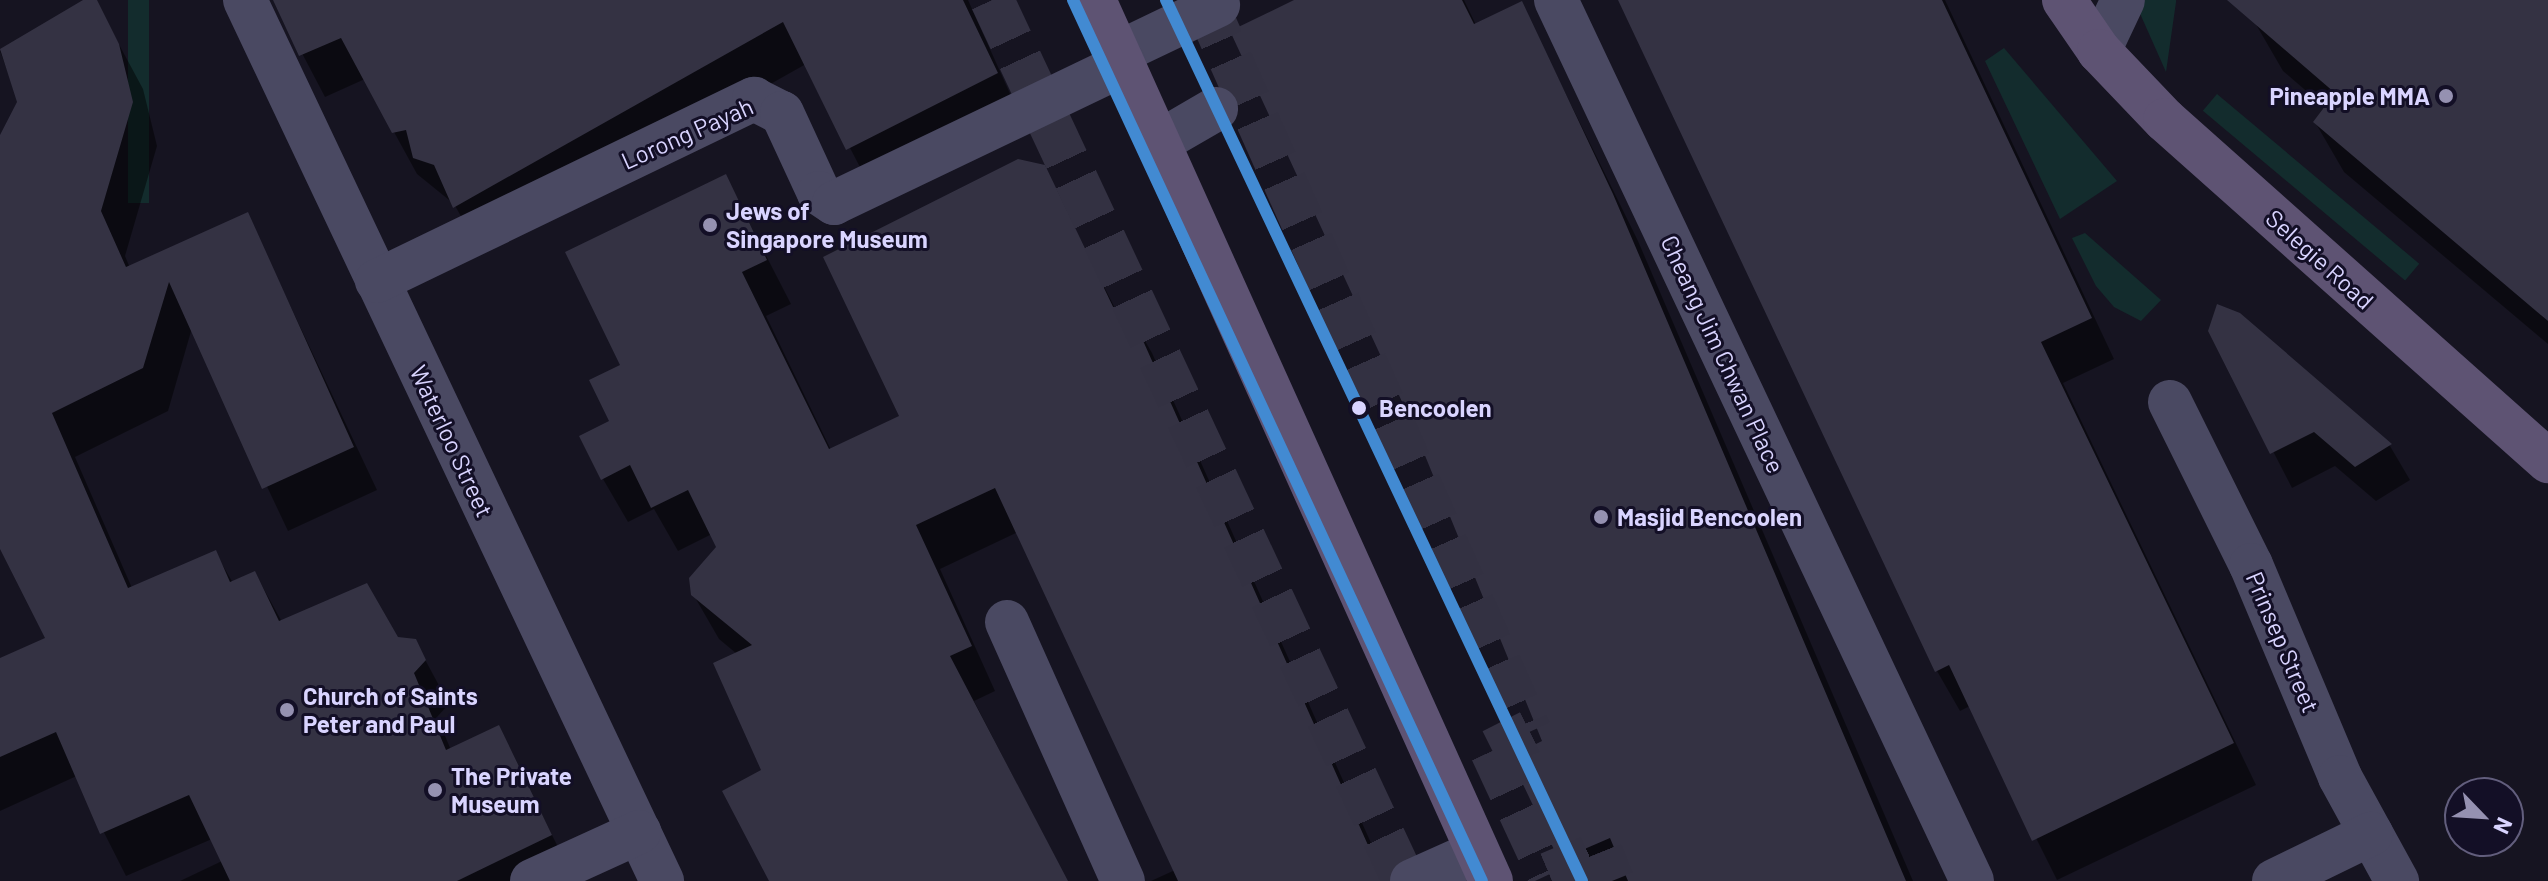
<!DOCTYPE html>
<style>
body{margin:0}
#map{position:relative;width:2548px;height:881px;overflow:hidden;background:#161421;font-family:Barlow,sans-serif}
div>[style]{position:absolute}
.green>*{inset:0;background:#132c2d;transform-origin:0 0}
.shadow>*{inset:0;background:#0007}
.building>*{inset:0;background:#343243}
.minor-tunnel>*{height:44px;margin-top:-22px;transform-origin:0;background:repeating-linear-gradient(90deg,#333142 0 44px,transparent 0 66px)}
.minor>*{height:44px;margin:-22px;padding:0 22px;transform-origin:22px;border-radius:22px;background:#4a4962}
.major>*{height:44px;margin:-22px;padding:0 22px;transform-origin:22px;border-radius:22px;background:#5e5373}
.metro-1>*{height:12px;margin:-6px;padding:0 6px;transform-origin:6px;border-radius:6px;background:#428ad2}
.dots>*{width:22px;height:22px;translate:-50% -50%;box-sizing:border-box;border:4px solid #130f26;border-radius:50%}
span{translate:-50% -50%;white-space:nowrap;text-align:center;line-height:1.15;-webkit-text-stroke:6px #130f26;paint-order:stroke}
.poi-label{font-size:24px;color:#d9d4ff;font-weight:700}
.right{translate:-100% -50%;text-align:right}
.left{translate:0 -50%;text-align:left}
.street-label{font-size:24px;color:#d9d4ff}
.stop-label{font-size:24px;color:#d9d4ff;font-weight:700}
.north{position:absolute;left:2444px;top:777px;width:80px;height:80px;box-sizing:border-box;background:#130f26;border:2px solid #625e7d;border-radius:50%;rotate:115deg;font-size:22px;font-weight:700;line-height:32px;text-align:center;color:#d9d4ff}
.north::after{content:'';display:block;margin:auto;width:28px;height:36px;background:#9591b1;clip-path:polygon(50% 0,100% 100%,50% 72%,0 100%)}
</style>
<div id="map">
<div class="green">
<i style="left:128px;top:0;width:21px;height:203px"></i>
<i style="clip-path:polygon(2176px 0,2176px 2px,2166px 72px,2134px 0)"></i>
<i style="clip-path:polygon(2004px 48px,2117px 181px,2060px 219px,1985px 61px)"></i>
<i style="left:2217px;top:94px;width:264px;height:22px;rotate:40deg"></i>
<i style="clip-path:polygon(2085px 233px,2161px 300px,2141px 321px,2114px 307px,2096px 286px,2072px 238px)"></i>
</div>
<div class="shadow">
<i style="clip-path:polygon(87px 0,95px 0,143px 89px,157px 146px,125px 256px,130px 268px,247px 214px,377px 490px,288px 531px,192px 328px,168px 411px,75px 457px,132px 588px,215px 552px,233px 583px,255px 573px,282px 622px,415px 641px,449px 704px,437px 717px,451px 750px,498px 727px,575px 881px,180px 881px,222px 861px,212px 839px,126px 876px,84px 793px,160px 738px,0 811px,0 660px,48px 639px,0 545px,0 140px,19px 102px,0 51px)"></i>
<i style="clip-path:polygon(274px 0,968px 0,1020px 116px,872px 190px,806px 64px,479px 248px,454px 204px,417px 174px,365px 79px,325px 97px)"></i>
<i style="clip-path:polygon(1299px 0,1464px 0,1476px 25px,1521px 3px,1638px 241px,1913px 881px,1574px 881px,1513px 758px,1544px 742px)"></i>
<i style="clip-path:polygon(1620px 0,1945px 0,2114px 359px,2063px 383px,2256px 785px,2057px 880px,1970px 706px,1960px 711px,1937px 671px)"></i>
<i style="clip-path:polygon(2258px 0,2548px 0,2548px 344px,2344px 172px,2315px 122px,2326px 108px,2283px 71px,2254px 21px)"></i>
<i style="clip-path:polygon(1043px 167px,1118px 314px,1127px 310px,1152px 353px,1388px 881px,1151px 881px,1175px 870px,1018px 532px,940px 569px,995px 691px,974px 701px,1067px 881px,771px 881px,764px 771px,737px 654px,719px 639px,693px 594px,719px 547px,712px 534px,678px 551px,654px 509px,628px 522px,603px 479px,611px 422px,725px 176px,791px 304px,766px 316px,831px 450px,901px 416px)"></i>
<i style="clip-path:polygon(2239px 315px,2390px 446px,2410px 480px,2376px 501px,2335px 466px,2292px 488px,2211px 331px)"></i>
</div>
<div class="building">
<i style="clip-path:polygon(83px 0,97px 0,119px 44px,133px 102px,101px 211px,126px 267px,248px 212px,354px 447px,262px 489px,169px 282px,143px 368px,52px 413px,128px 588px,216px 550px,230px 582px,255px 571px,279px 621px,367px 583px,398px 637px,416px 639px,426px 660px,414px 673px,446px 750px,499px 725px,552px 835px,457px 881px,230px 881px,189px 795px,100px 834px,56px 732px,0 757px,0 658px,45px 638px,0 549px,0 135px,17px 102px,0 49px)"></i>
<i style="clip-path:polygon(273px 0,963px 0,998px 73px,846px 150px,783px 22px,453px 208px,434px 165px,413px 158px,406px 130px,392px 133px,341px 38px,299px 56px)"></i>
<i style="clip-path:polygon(1294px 0,1462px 0,1474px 24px,1522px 1px,1613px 194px,1906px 881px,1628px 881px,1610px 838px,1559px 860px,1510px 757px,1542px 741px,1410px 419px,1230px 31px)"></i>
<i style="clip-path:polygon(1618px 0,1942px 0,2092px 318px,2041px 342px,2234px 743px,2032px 841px,1949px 665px,1935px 672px)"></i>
<i style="clip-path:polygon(2227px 0,2548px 0,2548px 321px,2313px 122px,2335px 93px)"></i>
<i style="clip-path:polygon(1018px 159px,1045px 165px,1116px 313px,1128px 307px,1384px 881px,1178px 881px,995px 488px,916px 525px,972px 646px,950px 656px,1068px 881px,769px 881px,722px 791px,761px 770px,713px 663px,752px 645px,691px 595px,689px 578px,716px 547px,688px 490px,651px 508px,630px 465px,601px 480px,579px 436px,609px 421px,589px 380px,620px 365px,565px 252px,726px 174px,767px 260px,742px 272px,829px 449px,899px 416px,823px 257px)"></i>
<i style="clip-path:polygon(2217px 304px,2240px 313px,2392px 444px,2355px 467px,2314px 432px,2270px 454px,2208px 331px)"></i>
</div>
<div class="minor-tunnel">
<i style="left:992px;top:0;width:973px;rotate:64.94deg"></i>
<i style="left:1204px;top:0;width:801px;rotate:65.99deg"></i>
<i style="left:1530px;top:732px;width:42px;rotate:153.4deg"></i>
<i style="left:1492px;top:751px;width:136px;rotate:65.1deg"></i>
<i style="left:1549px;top:874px;width:56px;rotate:-22.9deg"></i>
<i style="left:1601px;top:852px;width:31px;rotate:68deg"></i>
</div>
<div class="minor">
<i style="left:245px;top:0;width:975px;rotate:64.67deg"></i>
<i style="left:1556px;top:0;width:974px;rotate:64.72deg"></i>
<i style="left:2099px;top:51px;width:56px;rotate:-64.8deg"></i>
<i style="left:1118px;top:53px;width:111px;rotate:-25.6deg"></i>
<i style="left:1159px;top:142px;width:66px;rotate:-30.1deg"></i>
<i style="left:377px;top:281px;width:419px;rotate:-25.8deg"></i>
<i style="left:754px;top:99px;width:31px;rotate:27deg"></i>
<i style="left:782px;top:113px;width:88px;rotate:65.2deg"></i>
<i style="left:819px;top:193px;width:18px;rotate:34deg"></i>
<i style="left:834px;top:203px;width:322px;rotate:-25.6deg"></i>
<i style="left:2170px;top:402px;width:182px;rotate:63.6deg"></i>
<i style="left:2251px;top:565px;width:230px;rotate:67.2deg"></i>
<i style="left:2340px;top:777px;width:119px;rotate:61.3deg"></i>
<i style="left:1007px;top:622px;width:284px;rotate:65.9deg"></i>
<i style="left:532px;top:881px;width:118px;rotate:-24.6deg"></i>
<i style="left:1412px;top:881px;width:71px;rotate:-24deg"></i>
<i style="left:2274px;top:881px;width:108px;rotate:-25.9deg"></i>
</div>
<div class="major">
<i style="left:1094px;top:0;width:966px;rotate:65.74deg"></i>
<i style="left:2064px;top:0;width:62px;rotate:55.5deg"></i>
<i style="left:2099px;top:51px;width:95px;rotate:46.3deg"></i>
<i style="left:2165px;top:120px;width:513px;rotate:41.68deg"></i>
</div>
<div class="metro-1">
<i style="left:1073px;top:0;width:971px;rotate:65.1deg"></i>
<i style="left:1166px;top:0;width:974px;rotate:64.72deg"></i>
</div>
<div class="dots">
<i style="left:2446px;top:96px;background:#9591b1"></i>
<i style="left:710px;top:225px;background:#9591b1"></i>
<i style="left:1359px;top:408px;background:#d9d4ff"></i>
<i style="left:1601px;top:517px;background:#9591b1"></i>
<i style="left:287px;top:710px;background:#9591b1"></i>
<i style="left:435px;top:790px;background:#9591b1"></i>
</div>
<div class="poi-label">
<span class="right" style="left:2430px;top:96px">Pineapple MMA</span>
<span class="left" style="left:726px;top:225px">Jews of<br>Singapore Museum</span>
<span class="left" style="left:1617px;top:517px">Masjid Bencoolen</span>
<span class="left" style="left:303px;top:710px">Church of Saints<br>Peter and Paul</span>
<span class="left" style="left:451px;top:790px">The Private<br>Museum</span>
</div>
<div class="street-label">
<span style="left:687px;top:133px;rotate:-24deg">Lorong Payah</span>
<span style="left:2320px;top:259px;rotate:42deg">Selegie Road</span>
<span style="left:1723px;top:354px;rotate:65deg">Cheang Jim Chwan Place</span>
<span style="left:452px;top:441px;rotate:65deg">Waterloo Street</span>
<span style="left:2283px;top:642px;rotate:67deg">Prinsep Street</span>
</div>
<div class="stop-label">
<span class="left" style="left:1379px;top:408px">Bencoolen</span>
</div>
<div class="north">N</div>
</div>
